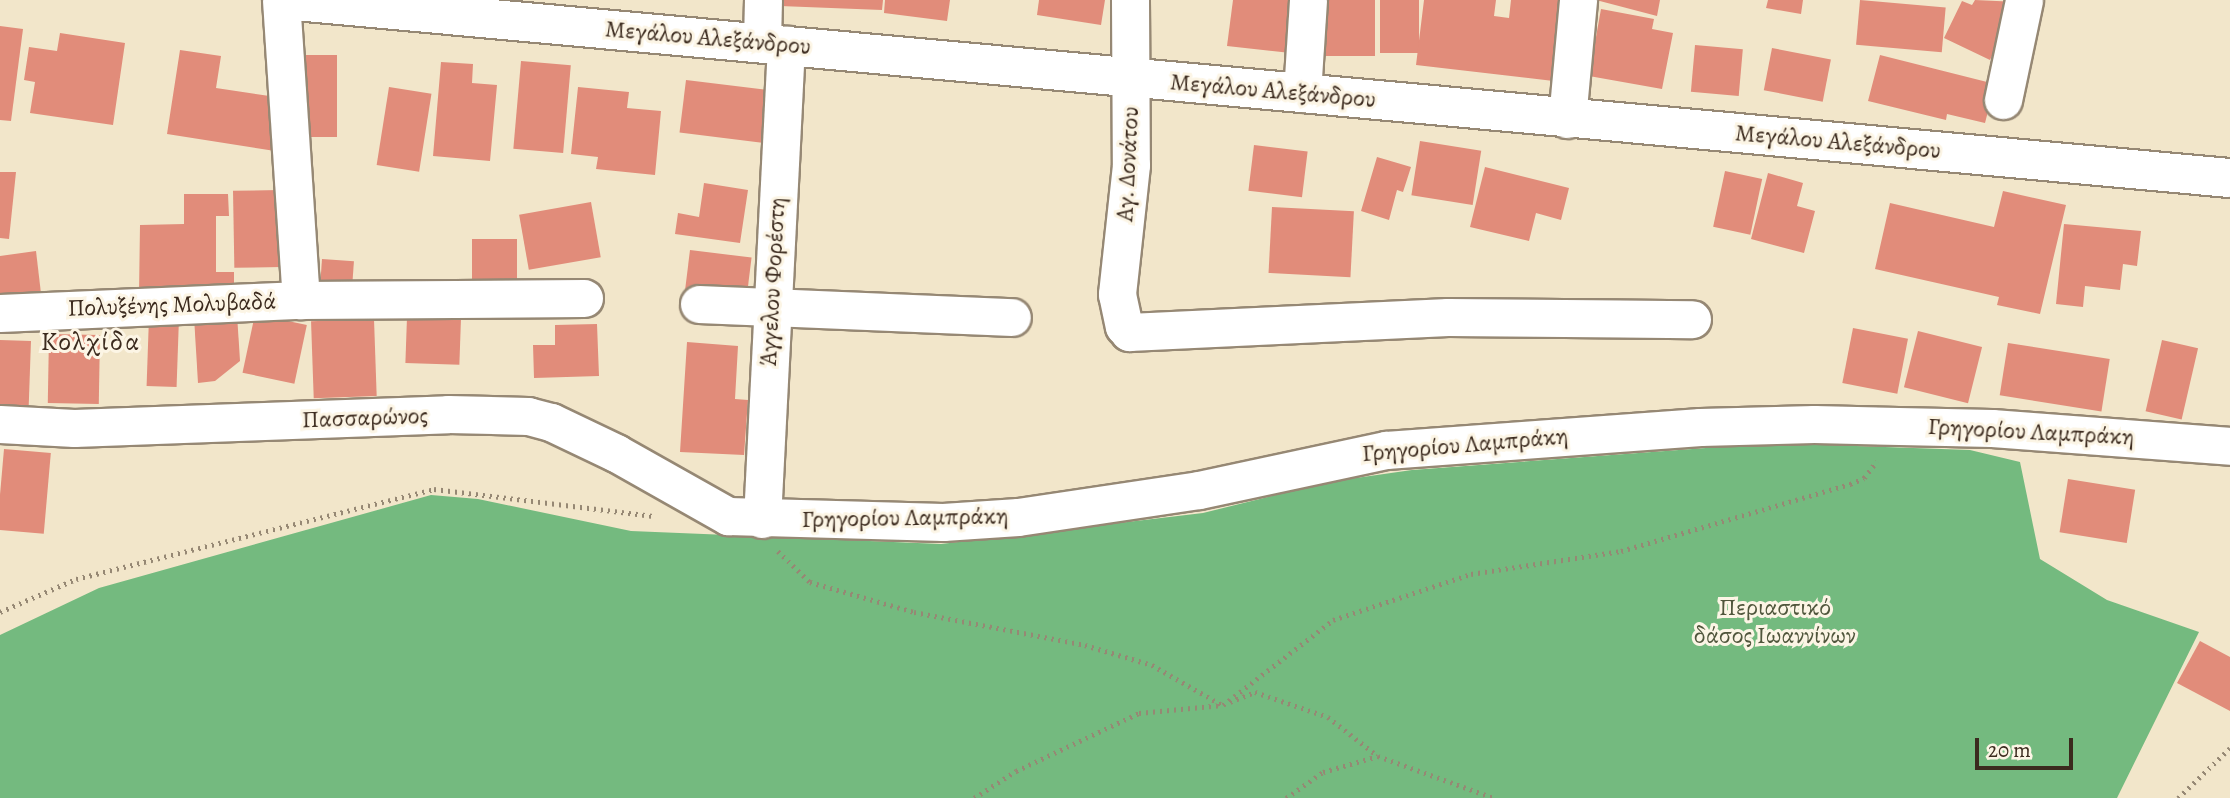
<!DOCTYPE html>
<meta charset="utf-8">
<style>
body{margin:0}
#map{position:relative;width:2230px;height:798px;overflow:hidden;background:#f2e6ca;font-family:Alegreya,serif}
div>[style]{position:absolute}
.forest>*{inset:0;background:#74ba7f}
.building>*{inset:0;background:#e18c7a;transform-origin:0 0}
.path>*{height:4.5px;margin-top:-2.25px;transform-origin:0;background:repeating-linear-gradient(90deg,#968874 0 2px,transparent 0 7px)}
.roads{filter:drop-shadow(2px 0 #968874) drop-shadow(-2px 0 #968874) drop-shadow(0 2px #968874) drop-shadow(0 -2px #968874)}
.street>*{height:37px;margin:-18.5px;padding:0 18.5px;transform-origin:18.5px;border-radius:18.5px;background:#fff}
.secondary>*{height:38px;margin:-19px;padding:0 19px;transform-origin:19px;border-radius:19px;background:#fff}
span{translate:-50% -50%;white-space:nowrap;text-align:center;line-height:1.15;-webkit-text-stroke:6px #fcf5e5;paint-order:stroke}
.street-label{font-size:24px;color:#3b2a1e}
.park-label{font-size:24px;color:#50563c}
.neighbourhood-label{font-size:26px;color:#3b2a1e;letter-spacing:2px}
.scale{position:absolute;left:1975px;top:738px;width:98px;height:32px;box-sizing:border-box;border:4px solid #3b2a1e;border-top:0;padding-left:9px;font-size:21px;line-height:24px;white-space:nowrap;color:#3b2a1e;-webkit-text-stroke:5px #fcf5e5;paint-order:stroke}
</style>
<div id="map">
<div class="forest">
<i style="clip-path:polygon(1773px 443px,1970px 450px,2020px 462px,2040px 559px,2107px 600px,2199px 632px,2117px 798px,0 798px,0 635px,99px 588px,431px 495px,478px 499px,631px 531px,941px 544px,1203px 513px,1328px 482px,1412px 470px)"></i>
</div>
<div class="building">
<i style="clip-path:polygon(781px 0,883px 0,882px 10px,780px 6px)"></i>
<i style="clip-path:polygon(885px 0,950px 0,947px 21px,884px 13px)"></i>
<i style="clip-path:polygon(1039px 0,1105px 0,1101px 25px,1037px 15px)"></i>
<i style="clip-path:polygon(1233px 0,1306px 0,1300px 54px,1227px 46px)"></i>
<i style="left:1324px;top:0;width:51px;height:56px"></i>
<i style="left:1380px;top:0;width:39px;height:53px"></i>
<i style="clip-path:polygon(1424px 0,1496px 0,1494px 16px,1509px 18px,1511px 0,1571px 0,1562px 82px,1416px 65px)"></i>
<i style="clip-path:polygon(1596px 0,1660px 0,1657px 16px)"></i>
<i style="clip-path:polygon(1768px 0,1803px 0,1801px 14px,1766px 8px)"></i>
<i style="left:1860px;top:0;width:86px;height:45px;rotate:5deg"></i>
<i style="clip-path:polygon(1975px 0,2018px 2px,1990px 60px,1944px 38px,1962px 1px,1972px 5px)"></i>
<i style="clip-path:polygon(1601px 9px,1654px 19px,1652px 29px,1673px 33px,1662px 89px,1589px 76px)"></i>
<i style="clip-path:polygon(0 26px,23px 29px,11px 121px,0 120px)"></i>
<i style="clip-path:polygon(60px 33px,125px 43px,113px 125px,30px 113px,35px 82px,24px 80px,29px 47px,57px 51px)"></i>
<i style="left:1695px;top:45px;width:48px;height:47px;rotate:5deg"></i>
<i style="left:1772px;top:48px;width:60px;height:43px;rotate:11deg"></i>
<i style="clip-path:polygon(180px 50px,221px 56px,216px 88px,283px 98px,275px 151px,167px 134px)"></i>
<i style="left:297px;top:55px;width:40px;height:82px"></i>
<i style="clip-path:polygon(1880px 55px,1995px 84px,1985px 123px,1947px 114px,1946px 120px,1868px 101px)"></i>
<i style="left:521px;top:61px;width:50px;height:88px;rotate:5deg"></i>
<i style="clip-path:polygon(441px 62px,473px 64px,472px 83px,497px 85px,490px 161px,433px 156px)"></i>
<i style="left:686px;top:80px;width:90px;height:53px;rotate:7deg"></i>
<i style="left:389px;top:87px;width:43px;height:79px;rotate:9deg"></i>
<i style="clip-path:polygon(578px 87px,629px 92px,627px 108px,661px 111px,655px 175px,596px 169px,598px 157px,571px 154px)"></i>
<i style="left:1420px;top:141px;width:62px;height:55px;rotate:9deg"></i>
<i style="left:1254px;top:145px;width:54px;height:46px;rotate:7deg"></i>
<i style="clip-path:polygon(1377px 157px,1411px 167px,1403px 192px,1397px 190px,1389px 220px,1361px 211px)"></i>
<i style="clip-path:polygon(1485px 167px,1569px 188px,1561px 220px,1536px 213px,1529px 241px,1470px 227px)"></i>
<i style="left:1725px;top:171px;width:38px;height:57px;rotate:12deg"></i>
<i style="clip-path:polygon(0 172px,16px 172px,9px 239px,0 238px)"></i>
<i style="clip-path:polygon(1768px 173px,1803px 183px,1797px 206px,1815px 211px,1804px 253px,1751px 239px)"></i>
<i style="clip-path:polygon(704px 183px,748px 190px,740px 243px,675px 234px,678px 213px,699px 217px)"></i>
<i style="left:280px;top:190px;width:77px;height:47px;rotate:89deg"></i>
<i style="clip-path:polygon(2003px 191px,2066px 205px,2040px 314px,1997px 305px,1999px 297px,1875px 269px,1890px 203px,1994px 227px)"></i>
<i style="clip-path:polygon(184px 194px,228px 194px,229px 216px,216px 216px,216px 272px,234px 272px,234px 295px,139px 295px,140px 225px,184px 224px)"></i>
<i style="left:591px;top:202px;width:56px;height:73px;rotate:80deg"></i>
<i style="left:1272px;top:207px;width:82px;height:66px;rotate:3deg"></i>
<i style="clip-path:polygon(2064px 224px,2141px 231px,2137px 266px,2123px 264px,2120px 290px,2085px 286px,2083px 307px,2056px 304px)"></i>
<i style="left:517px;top:239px;width:48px;height:45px;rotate:90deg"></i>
<i style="left:690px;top:250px;width:62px;height:41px;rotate:7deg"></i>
<i style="clip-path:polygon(36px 251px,42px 302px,0 307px,0 256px)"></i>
<i style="left:322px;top:259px;width:32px;height:29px;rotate:4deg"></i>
<i style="clip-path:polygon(237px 314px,240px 361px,215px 381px,198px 383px,194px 317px)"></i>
<i style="left:255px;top:314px;width:53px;height:60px;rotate:12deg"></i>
<i style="left:149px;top:317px;width:30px;height:69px;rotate:2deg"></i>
<i style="left:407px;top:317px;width:54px;height:46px;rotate:2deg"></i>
<i style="left:374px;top:319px;width:77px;height:63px;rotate:88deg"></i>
<i style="clip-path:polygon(597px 324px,599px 376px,534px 378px,533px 345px,555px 345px,555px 325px)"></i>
<i style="left:1853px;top:328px;width:56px;height:56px;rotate:11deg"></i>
<i style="left:1918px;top:331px;width:66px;height:58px;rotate:14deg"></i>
<i style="left:49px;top:334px;width:51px;height:69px;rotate:1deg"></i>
<i style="left:0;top:340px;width:31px;height:65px;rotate:2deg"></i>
<i style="left:2162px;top:340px;width:37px;height:73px;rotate:13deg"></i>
<i style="clip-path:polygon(687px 342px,738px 346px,735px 399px,748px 400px,744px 455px,680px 452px)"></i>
<i style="left:2008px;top:343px;width:103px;height:53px;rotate:9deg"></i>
<i style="left:4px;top:449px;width:47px;height:81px;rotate:5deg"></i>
<i style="left:2068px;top:479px;width:68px;height:54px;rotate:9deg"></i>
<i style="clip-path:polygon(2200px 641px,2230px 657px,2230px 711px,2177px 683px)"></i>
</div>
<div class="path">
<i style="left:778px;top:551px;width:45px;rotate:44.1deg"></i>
<i style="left:810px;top:582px;width:108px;rotate:16.1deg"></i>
<i style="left:914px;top:612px;width:174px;rotate:10.9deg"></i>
<i style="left:1085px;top:645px;width:70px;rotate:16.6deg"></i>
<i style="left:1152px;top:665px;width:81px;rotate:29.7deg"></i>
<i style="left:0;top:612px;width:83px;rotate:-23.5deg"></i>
<i style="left:76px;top:579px;width:369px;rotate:-14.1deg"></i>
<i style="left:434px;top:489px;width:223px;rotate:7deg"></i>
<i style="left:1230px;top:702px;width:27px;rotate:-22deg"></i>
<i style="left:1255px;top:692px;width:77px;rotate:18.9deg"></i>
<i style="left:1328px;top:717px;width:63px;rotate:38deg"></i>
<i style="left:974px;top:798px;width:50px;rotate:-32.7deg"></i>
<i style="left:1016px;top:771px;width:136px;rotate:-25.2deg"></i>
<i style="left:1139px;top:713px;width:84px;rotate:-5.4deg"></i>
<i style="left:1223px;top:705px;width:139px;rotate:-37.7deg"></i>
<i style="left:1333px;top:620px;width:145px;rotate:-18.4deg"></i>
<i style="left:1471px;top:574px;width:152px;rotate:-8.7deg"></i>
<i style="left:1621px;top:551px;width:239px;rotate:-16.3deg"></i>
<i style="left:1850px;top:484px;width:15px;rotate:-23deg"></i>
<i style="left:1864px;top:478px;width:21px;rotate:-53deg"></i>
<i style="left:1286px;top:798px;width:45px;rotate:-35.1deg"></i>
<i style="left:1323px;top:772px;width:57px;rotate:-16.2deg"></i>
<i style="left:1378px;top:756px;width:123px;rotate:19.9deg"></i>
<i style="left:2178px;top:798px;width:72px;rotate:-43.9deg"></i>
</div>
<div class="roads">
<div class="street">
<i style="left:281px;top:0;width:301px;rotate:86.2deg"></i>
<i style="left:1130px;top:0;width:165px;rotate:89.7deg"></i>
<i style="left:1131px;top:165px;width:130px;rotate:96.2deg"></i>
<i style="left:1117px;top:294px;width:33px;rotate:78deg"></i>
<i style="left:1124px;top:326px;width:8px;rotate:50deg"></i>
<i style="left:1129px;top:332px;width:319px;rotate:-2.7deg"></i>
<i style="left:1448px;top:317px;width:244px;rotate:0.5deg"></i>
<i style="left:762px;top:43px;width:43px;rotate:-88.7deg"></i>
<i style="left:1302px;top:93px;width:93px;rotate:-86.3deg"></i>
<i style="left:2003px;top:100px;width:102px;rotate:-78.1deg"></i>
<i style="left:1567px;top:119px;width:120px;rotate:-84.7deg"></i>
<i style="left:699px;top:304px;width:313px;rotate:2.4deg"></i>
<i style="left:0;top:313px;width:301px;rotate:-2.5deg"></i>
<i style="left:301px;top:300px;width:283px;rotate:-0.4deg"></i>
<i style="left:0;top:424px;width:74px;rotate:3.1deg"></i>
<i style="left:74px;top:428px;width:374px;rotate:-2.1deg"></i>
<i style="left:448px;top:414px;width:80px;rotate:1.4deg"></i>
<i style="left:528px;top:416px;width:24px;rotate:15deg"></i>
<i style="left:551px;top:422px;width:72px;rotate:25.5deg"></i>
<i style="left:616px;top:453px;width:129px;rotate:29.4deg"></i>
<i style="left:728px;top:516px;width:215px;rotate:1.6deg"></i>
<i style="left:943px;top:522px;width:75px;rotate:-3.8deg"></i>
<i style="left:1018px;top:517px;width:183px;rotate:-8.5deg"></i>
<i style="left:1199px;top:490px;width:191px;rotate:-12.1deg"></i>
<i style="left:1386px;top:450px;width:315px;rotate:-4.2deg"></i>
<i style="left:1700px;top:427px;width:114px;rotate:-1.5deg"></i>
<i style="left:1814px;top:424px;width:178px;rotate:1.3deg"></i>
<i style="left:1992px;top:428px;width:239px;rotate:4.3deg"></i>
<i style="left:762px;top:519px;width:475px;rotate:-87.1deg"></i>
</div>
<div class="secondary">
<i style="left:285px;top:0;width:1953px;rotate:5.23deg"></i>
</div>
</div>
<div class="street-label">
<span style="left:708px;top:38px;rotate:5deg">Μεγάλου Αλεξάνδρου</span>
<span style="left:1273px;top:91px;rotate:5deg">Μεγάλου Αλεξάνδρου</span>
<span style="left:1838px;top:142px;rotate:5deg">Μεγάλου Αλεξάνδρου</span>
<span style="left:1128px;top:164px;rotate:-87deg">Αγ. Δονάτου</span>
<span style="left:773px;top:282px;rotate:-87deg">Άγγελου Φορέστη</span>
<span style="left:172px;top:305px;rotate:-2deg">Πολυξένης Μολυβαδά</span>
<span style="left:365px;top:418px;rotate:-2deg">Πασσαρώνος</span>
<span style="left:2031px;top:432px;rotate:3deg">Γρηγορίου Λαμπράκη</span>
<span style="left:1465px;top:445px;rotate:-5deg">Γρηγορίου Λαμπράκη</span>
<span style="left:905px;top:518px;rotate:-1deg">Γρηγορίου Λαμπράκη</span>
</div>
<div class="park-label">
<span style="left:1775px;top:622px">Περιαστικό<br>δάσος Ιωαννίνων</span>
</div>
<div class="neighbourhood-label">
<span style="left:91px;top:342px">Κολχίδα</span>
</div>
<div class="scale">20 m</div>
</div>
